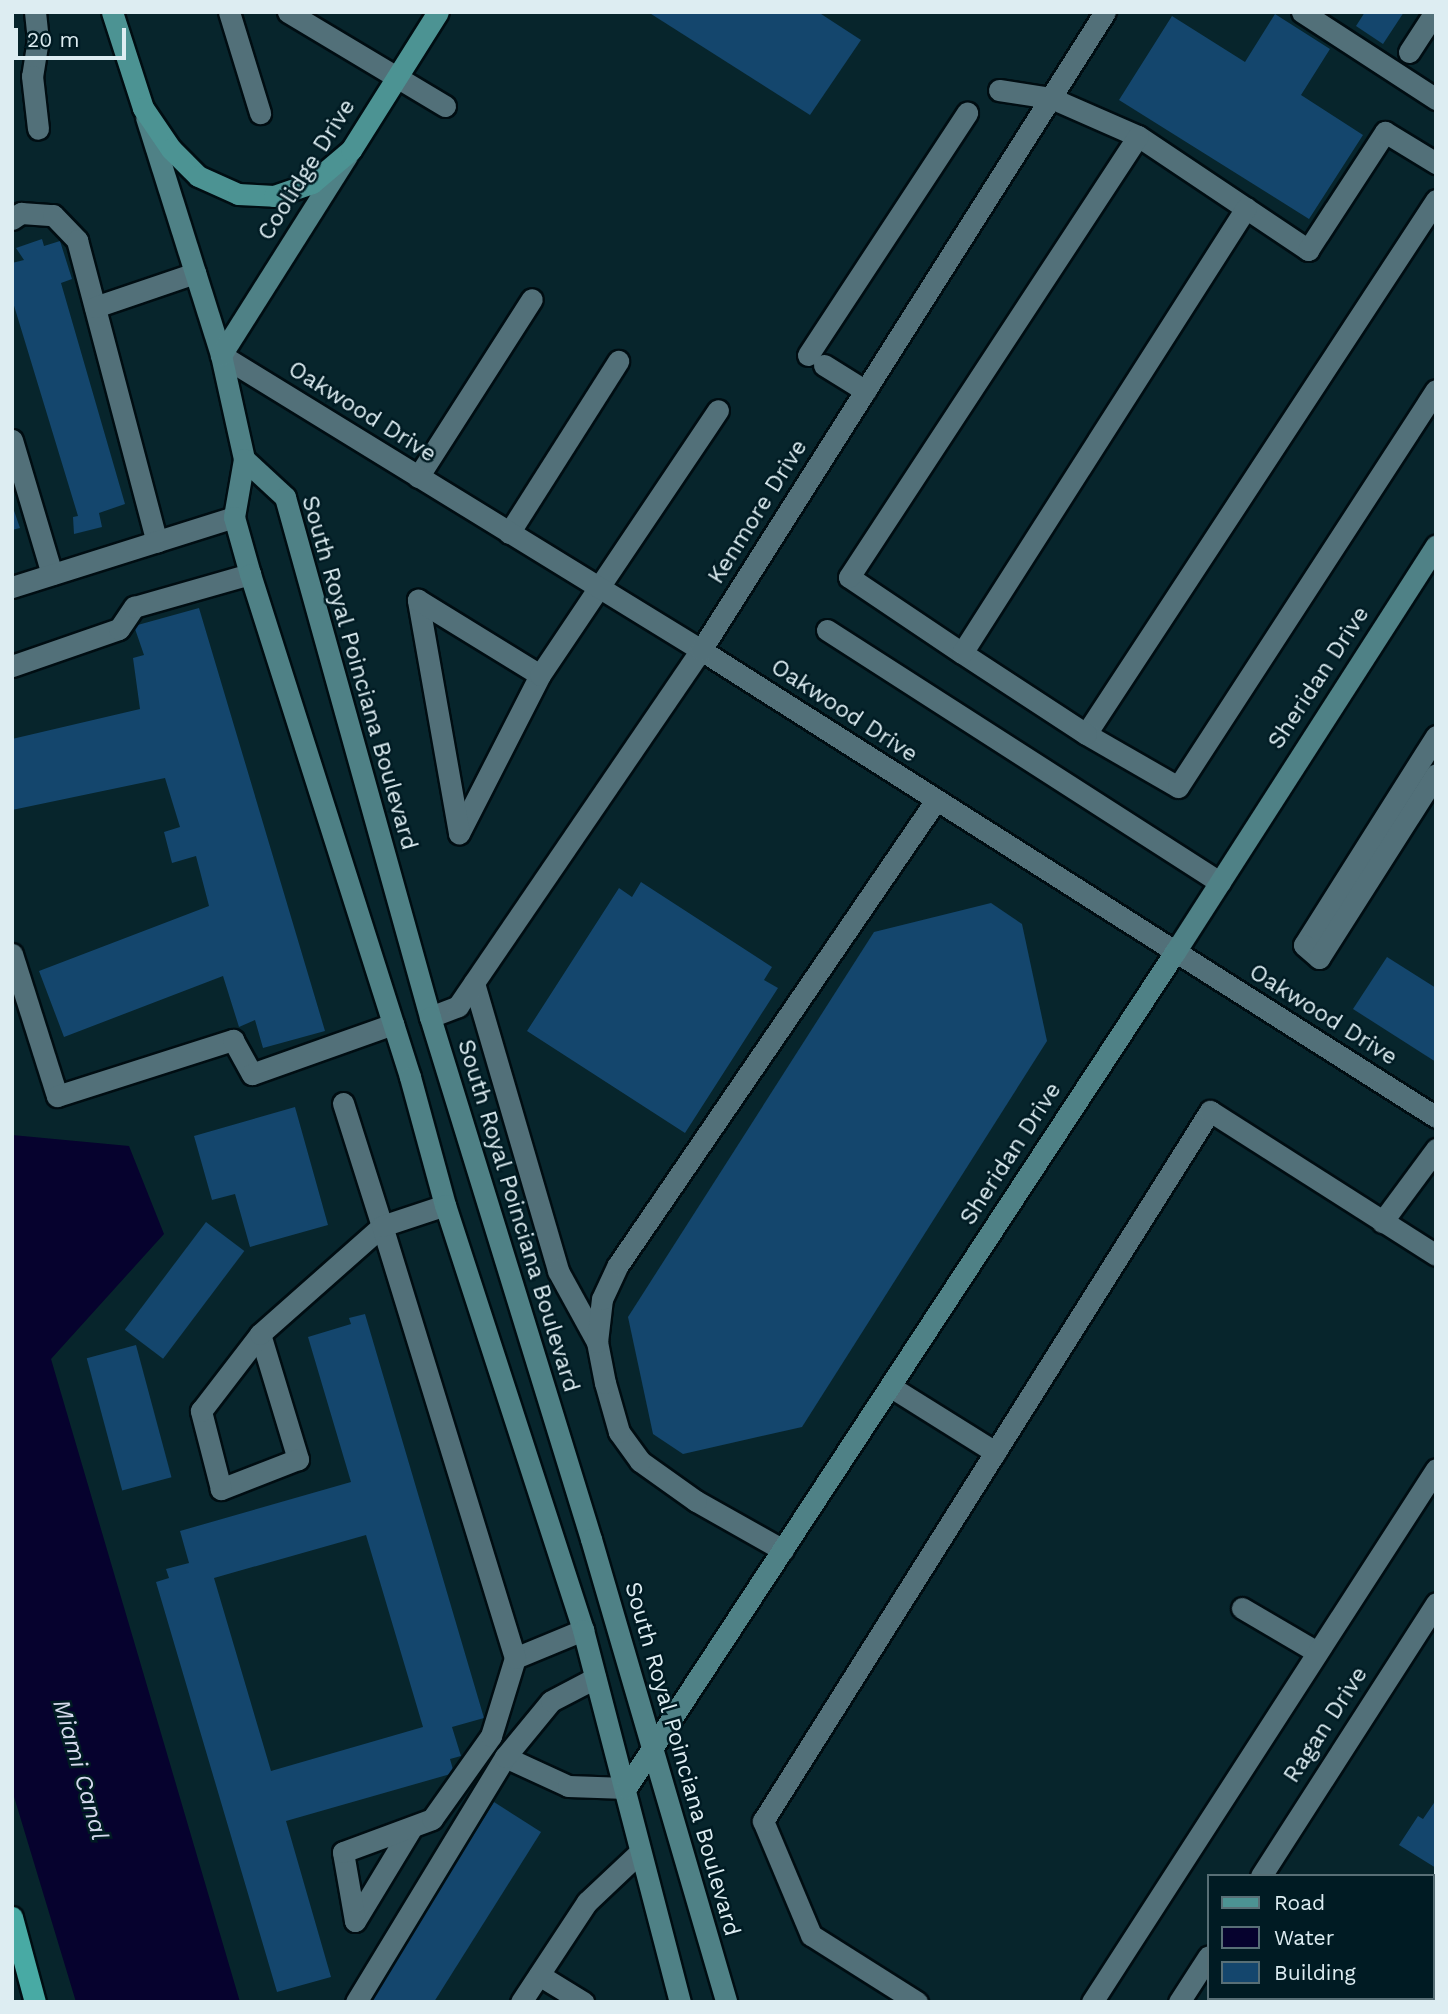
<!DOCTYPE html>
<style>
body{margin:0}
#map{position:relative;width:1448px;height:2014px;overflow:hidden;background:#07252c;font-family:"Work Sans",sans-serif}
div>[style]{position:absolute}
.water>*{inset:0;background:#06022e}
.building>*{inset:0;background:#14466d;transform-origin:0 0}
.roads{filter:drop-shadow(2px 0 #000d12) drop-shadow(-2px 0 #000d12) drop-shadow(0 2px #000d12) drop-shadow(0 -2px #000d12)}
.lane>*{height:21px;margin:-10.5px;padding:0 10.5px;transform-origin:10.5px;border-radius:10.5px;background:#527079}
.street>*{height:21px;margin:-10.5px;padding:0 10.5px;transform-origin:10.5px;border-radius:10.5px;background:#527079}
.secondary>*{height:21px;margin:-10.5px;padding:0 10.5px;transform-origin:10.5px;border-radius:10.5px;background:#4f8186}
.primary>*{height:21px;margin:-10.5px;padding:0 10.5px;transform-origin:10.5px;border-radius:10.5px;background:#4c9393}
.highway>*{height:21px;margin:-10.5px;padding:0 10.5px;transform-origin:10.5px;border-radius:10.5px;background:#48aaa4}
span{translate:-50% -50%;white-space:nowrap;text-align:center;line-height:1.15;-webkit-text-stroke:5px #001b23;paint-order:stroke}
.street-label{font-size:23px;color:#ddedf2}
.water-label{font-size:24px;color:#d5daed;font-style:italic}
.frame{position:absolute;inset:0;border:14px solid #ddedf2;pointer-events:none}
.legend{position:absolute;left:1207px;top:1874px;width:228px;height:126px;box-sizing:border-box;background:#001b23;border:2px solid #586f76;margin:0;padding:9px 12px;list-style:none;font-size:21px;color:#ddedf2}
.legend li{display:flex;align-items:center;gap:14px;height:35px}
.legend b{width:35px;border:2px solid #586f76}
.scale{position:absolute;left:14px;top:28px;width:112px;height:32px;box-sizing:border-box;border:4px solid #ddedf2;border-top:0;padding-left:9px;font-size:21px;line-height:24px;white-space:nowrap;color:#ddedf2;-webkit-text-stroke:5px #001b23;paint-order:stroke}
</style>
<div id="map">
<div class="water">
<i style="clip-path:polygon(12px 1135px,129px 1146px,164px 1234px,51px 1359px,240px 2002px,76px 2002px,12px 1790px)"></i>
</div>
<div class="building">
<i style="clip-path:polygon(648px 12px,818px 12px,861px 40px,810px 115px)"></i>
<i style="clip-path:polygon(1365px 12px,1404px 12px,1383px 44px,1356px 26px)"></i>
<i style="clip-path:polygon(1275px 14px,1330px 49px,1301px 95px,1363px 135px,1309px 219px,1119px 100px,1172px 16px,1245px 62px)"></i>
<i style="clip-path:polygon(42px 239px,44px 246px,60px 241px,72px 279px,61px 283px,125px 504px,99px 513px,102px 527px,74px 534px,73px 517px,78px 516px,12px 299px,12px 263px,24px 260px,16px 248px)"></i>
<i style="clip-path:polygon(12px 505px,20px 528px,12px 530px)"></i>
<i style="clip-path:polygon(199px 608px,325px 1031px,263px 1048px,255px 1020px,239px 1027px,223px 976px,64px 1037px,39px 971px,209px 906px,196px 856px,172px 863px,164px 832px,180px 827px,165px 778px,12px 810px,12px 739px,140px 709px,133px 658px,144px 655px,134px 626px)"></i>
<i style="clip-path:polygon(641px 882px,772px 967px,764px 980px,778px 988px,685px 1133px,527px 1031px,619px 888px,632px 897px)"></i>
<i style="clip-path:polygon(991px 903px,1022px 924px,1047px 1041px,802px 1427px,683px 1454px,653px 1434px,628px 1317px,874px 932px)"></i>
<i style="clip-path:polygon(1387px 957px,1436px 988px,1436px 1062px,1353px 1009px)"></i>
<i style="clip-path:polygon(295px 1107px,328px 1225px,250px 1247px,235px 1194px,212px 1200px,194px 1136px)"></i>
<i style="left:206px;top:1222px;width:48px;height:135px;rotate:37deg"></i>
<i style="clip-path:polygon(evenodd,365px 1314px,484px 1718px,452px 1727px,461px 1756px,450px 1759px,454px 1773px,286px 1821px,331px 1977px,277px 1992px,156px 1582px,169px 1578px,166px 1569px,189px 1563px,180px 1531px,351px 1482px,308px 1337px,351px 1324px,349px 1318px,365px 1314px,366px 1535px,423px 1727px,271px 1771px,214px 1578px,366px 1535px)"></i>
<i style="left:136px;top:1345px;width:137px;height:51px;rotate:75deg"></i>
<i style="clip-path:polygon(1436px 1800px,1436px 1868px,1399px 1845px,1418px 1816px,1423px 1819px)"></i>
<i style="clip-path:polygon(494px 1802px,541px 1832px,434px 2002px,369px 2002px)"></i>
<i style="clip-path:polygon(1432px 1965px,1436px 1967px,1432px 1995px)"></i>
<i style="left:1302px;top:1998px;width:78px;height:4px"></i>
</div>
<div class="roads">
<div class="lane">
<i style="left:35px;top:12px;width:27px;rotate:84deg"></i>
<i style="left:38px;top:39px;width:37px;rotate:99deg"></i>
<i style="left:32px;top:76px;width:53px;rotate:83.5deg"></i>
<i style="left:229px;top:12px;width:106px;rotate:72.9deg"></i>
<i style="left:288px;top:12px;width:183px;rotate:30.9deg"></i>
<i style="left:1302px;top:12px;width:160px;rotate:33deg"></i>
<i style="left:1409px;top:52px;width:48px;rotate:-57deg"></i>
<i style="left:999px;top:90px;width:53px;rotate:8.7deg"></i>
<i style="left:1051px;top:98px;width:95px;rotate:23.6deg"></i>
<i style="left:1138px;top:136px;width:205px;rotate:33.8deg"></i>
<i style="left:1308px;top:250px;width:141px;rotate:-56.9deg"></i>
<i style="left:1385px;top:132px;width:60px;rotate:31.3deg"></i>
<i style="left:1436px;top:200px;width:638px;rotate:123.24deg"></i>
<i style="left:1086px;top:734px;width:106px;rotate:29.9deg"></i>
<i style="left:1178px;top:787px;width:473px;rotate:-57deg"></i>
<i style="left:12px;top:219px;width:11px;rotate:-34deg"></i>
<i style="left:21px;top:213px;width:32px;rotate:4deg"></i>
<i style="left:53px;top:215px;width:35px;rotate:46deg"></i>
<i style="left:77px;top:240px;width:312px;rotate:75.2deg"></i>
<i style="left:95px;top:307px;width:106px;rotate:-18.8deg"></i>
<i style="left:808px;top:355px;width:290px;rotate:-56.7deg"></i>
<i style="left:824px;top:365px;width:49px;rotate:31.8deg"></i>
<i style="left:12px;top:440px;width:140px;rotate:73.4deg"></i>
<i style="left:418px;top:477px;width:211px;rotate:-57.4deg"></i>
<i style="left:509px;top:533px;width:204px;rotate:-57.6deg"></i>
<i style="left:12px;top:587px;width:233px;rotate:-17.5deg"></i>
<i style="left:827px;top:630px;width:467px;rotate:32.7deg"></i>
<i style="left:962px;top:653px;width:136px;rotate:-146.1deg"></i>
<i style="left:849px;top:577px;width:527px;rotate:-56.76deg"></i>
<i style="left:12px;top:666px;width:113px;rotate:-19.1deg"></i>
<i style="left:119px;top:629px;width:27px;rotate:-56deg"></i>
<i style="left:134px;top:607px;width:121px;rotate:-15.9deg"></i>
<i style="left:540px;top:675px;width:178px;rotate:117.1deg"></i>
<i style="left:459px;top:833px;width:237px;rotate:-100deg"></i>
<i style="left:418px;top:600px;width:143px;rotate:31.6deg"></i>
<i style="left:540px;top:675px;width:319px;rotate:-56.1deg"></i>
<i style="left:1086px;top:734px;width:148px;rotate:-146.8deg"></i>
<i style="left:962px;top:653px;width:528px;rotate:-57.45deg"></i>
<i style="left:1436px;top:736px;width:247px;rotate:122.3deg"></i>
<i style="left:1304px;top:945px;width:20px;rotate:41deg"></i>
<i style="left:1319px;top:958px;width:218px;rotate:-57.5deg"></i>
<i style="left:12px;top:954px;width:149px;rotate:72.4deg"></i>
<i style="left:57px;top:1096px;width:185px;rotate:-17.7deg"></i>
<i style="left:233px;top:1040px;width:39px;rotate:61deg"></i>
<i style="left:252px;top:1074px;width:150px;rotate:-19.5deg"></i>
<i style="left:474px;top:983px;width:300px;rotate:73.7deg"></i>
<i style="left:558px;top:1271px;width:81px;rotate:61.2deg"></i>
<i style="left:1382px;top:1222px;width:91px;rotate:-53.5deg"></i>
<i style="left:260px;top:1334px;width:131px;rotate:73.1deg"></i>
<i style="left:298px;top:1459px;width:83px;rotate:158.7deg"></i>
<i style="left:221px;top:1489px;width:81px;rotate:-104.4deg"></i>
<i style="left:201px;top:1411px;width:97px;rotate:-52.5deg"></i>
<i style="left:260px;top:1334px;width:163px;rotate:-41.5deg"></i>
<i style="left:382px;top:1226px;width:129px;rotate:-107.6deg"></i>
<i style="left:891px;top:1387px;width:123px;rotate:32deg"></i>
<i style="left:783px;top:1550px;width:100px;rotate:-150.6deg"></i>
<i style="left:696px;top:1501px;width:69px;rotate:-144.5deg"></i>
<i style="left:640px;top:1461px;width:36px;rotate:-126deg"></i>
<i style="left:619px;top:1432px;width:51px;rotate:-105.9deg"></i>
<i style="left:605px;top:1383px;width:42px;rotate:-101deg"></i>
<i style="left:597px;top:1342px;width:43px;rotate:-83.4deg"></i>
<i style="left:602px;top:1299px;width:38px;rotate:-65deg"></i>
<i style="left:618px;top:1265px;width:563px;rotate:-55.63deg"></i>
<i style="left:1242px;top:1608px;width:87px;rotate:30.4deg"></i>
<i style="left:515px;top:1658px;width:74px;rotate:-22.4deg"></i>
<i style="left:505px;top:1757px;width:69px;rotate:24.7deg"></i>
<i style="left:568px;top:1786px;width:58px;rotate:2deg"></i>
<i style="left:412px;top:1827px;width:110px;rotate:121.2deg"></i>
<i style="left:355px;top:1921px;width:70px;rotate:-99.9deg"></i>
<i style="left:343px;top:1852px;width:95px;rotate:-20.3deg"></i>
<i style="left:432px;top:1819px;width:102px;rotate:-54.6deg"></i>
<i style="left:491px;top:1736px;width:82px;rotate:-72.9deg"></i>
<i style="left:515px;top:1658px;width:452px;rotate:-107.1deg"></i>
<i style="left:382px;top:1226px;width:66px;rotate:-18.4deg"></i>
<i style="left:539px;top:1975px;width:52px;rotate:31.5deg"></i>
<i style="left:356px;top:2002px;width:287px;rotate:-58.7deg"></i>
<i style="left:505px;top:1757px;width:72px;rotate:-50.6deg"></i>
<i style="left:551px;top:1701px;width:50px;rotate:-27.6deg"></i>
<i style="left:521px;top:2002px;width:120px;rotate:-56.6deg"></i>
<i style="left:587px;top:1902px;width:73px;rotate:-43.3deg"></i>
<i style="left:917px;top:2002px;width:125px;rotate:-147.7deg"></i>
<i style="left:811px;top:1935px;width:124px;rotate:-112.8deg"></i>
<i style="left:763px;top:1821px;width:839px;rotate:-57.81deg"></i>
<i style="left:1210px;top:1111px;width:268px;rotate:32.5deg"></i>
<i style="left:1092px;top:2002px;width:634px;rotate:-57.16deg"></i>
</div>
<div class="street">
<i style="left:221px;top:355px;width:563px;rotate:31.57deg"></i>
<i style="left:701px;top:650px;width:871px;rotate:32.43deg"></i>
<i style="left:430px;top:1017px;width:30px;rotate:-21deg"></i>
<i style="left:458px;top:1006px;width:431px;rotate:-55.7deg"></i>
<i style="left:701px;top:650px;width:755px;rotate:-57.66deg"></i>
<i style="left:1261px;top:1876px;width:324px;rotate:-57.3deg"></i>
<i style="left:1179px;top:2002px;width:54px;rotate:-57.2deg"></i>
</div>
<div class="secondary">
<i style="left:146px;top:117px;width:250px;rotate:72.5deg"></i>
<i style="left:221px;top:355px;width:107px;rotate:77.5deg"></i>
<i style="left:244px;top:459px;width:59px;rotate:99.8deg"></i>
<i style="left:234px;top:517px;width:59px;rotate:74.3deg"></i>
<i style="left:250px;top:574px;width:528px;rotate:72.35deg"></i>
<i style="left:410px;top:1077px;width:133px;rotate:74.7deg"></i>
<i style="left:445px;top:1205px;width:447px;rotate:72deg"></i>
<i style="left:583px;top:1630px;width:384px;rotate:75.4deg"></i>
<i style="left:221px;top:355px;width:236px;rotate:-57.7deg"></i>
<i style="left:244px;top:459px;width:56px;rotate:42.8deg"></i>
<i style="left:285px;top:497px;width:540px;rotate:74.42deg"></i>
<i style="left:430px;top:1017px;width:546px;rotate:72.86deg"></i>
<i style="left:591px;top:1539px;width:482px;rotate:73.7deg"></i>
<i style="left:626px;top:1788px;width:1000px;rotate:-56.71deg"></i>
<i style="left:1175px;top:952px;width:483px;rotate:-57.3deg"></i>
</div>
<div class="primary">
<i style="left:112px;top:12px;width:101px;rotate:72.1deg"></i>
<i style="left:143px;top:108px;width:50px;rotate:55.7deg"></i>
<i style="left:171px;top:149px;width:38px;rotate:45deg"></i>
<i style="left:198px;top:176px;width:44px;rotate:24.2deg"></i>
<i style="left:238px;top:194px;width:36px;rotate:3deg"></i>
<i style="left:274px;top:196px;width:40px;rotate:-18.9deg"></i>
<i style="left:312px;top:183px;width:51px;rotate:-40.2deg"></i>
<i style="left:351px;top:150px;width:163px;rotate:-57.8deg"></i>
</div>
<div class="highway">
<i style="left:12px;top:1917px;width:88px;rotate:74.9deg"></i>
</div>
</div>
<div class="street-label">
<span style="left:307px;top:170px;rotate:-58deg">Coolidge Drive</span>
<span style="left:362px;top:412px;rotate:32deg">Oakwood Drive</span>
<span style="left:758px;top:512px;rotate:-58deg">Kenmore Drive</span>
<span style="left:359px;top:673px;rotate:74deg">South Royal Poinciana Boulevard</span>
<span style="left:1319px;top:678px;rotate:-57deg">Sheridan Drive</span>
<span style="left:844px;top:711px;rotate:33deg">Oakwood Drive</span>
<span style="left:1323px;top:1015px;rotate:32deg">Oakwood Drive</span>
<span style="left:1011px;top:1154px;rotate:-57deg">Sheridan Drive</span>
<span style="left:518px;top:1216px;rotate:73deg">South Royal Poinciana Boulevard</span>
<span style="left:1326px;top:1725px;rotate:-57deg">Ragan Drive</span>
<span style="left:682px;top:1759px;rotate:74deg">South Royal Poinciana Boulevard</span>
</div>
<div class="water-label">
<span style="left:80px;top:1770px;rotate:74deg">Miami Canal</span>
</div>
<div class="frame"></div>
<ul class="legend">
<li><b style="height:9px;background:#4c9393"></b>Road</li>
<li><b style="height:19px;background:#06022e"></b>Water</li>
<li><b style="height:19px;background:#14466d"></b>Building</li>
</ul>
<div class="scale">20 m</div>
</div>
